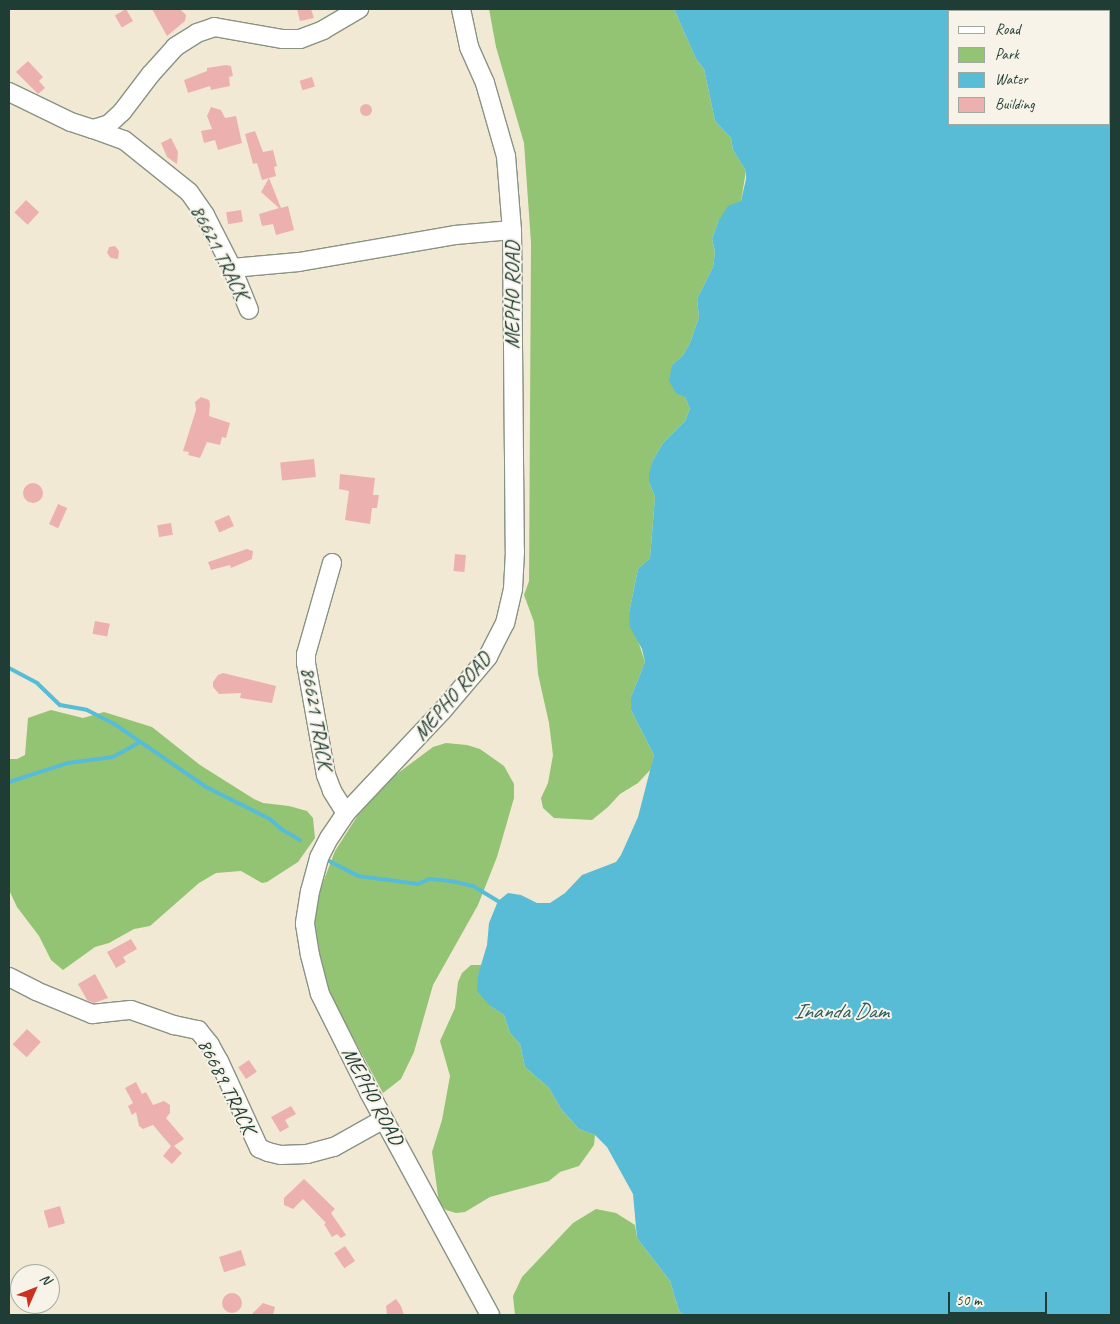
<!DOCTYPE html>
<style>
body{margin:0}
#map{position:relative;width:1120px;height:1324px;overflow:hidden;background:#f2e9d4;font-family:Caveat,sans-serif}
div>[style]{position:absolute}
.green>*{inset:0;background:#93c474}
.water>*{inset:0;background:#58bcd6}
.stream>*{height:4px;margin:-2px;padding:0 2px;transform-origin:2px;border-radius:2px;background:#58bcd6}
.building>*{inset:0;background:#ecb1af;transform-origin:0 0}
.round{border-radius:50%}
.roads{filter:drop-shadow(1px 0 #889384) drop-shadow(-1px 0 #889384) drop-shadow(0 1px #889384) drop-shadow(0 -1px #889384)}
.minor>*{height:18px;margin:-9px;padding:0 9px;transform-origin:9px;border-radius:9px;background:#fff}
span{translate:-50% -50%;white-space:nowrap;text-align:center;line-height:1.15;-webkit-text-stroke:4px #f7f3e8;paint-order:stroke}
.street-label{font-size:21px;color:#1f3d34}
.water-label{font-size:22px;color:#2d5d5c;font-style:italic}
.frame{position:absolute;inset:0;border:10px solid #1f3d34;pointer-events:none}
.legend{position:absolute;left:948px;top:10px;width:162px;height:115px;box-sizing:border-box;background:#f7f3e8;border:1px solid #a1aaa0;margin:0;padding:6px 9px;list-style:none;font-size:15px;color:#1f3d34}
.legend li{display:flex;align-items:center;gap:10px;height:25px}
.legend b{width:25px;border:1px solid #a1aaa0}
.north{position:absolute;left:10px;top:1264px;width:50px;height:50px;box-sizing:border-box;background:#f7f3e8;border:1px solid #a1aaa0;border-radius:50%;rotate:46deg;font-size:14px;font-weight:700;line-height:20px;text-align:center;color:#1f3d34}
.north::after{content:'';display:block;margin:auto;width:18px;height:22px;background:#c8321e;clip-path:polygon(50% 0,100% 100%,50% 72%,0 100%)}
.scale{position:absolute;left:948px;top:1292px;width:99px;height:22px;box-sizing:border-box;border:2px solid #1f3d34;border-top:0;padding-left:6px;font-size:15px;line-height:18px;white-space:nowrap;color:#1f3d34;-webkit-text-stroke:4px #f7f3e8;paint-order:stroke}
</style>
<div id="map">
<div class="green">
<i style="clip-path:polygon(489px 9px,674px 9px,696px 59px,704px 69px,715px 121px,731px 138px,733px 150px,746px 171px,741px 201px,718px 222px,712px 239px,715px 252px,713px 267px,697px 299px,699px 317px,690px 343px,683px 355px,672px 365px,690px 409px,685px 421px,663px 443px,653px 460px,649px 482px,655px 497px,650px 558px,638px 569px,629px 613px,645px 662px,631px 697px,631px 710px,654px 755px,651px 769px,638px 783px,620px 794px,608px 807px,592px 820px,554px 818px,543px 808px,541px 798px,548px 783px,553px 755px,549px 723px,538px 674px,534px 622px,524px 595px,529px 581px,531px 243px,524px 143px,496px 47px)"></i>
<i style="clip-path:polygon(51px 710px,83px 718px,104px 712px,152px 727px,200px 765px,254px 799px,263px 803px,289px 806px,307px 811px,313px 818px,315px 838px,298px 862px,267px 882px,262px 883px,241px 871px,216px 873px,199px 883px,150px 926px,134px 929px,109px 943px,95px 947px,63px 970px,51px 960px,39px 936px,17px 907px,9px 890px,9px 759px,17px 759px,25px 755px,28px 718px)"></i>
<i style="clip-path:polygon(446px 743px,467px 745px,480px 749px,504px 766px,514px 784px,514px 798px,497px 857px,478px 905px,433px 985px,414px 1052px,401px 1079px,383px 1093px,328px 991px,318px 951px,315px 922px,317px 898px,335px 851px,358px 815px,394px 776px,433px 747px)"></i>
<i style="clip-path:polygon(471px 965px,482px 965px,478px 975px,490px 1006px,504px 1015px,510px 1033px,520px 1044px,525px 1067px,549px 1088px,561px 1109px,579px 1129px,595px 1135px,594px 1145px,579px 1166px,560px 1172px,549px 1181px,490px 1197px,465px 1212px,456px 1213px,446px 1210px,439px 1203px,432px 1152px,442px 1120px,450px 1076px,440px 1041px,455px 1008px,458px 982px,462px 973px)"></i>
<i style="clip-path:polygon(596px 1209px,616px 1213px,635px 1225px,637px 1238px,670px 1281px,679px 1311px,684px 1315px,515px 1315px,513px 1296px,522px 1277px,573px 1223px)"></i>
</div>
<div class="water">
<i style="clip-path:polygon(evenodd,674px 9px,1111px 9px,1111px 1315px,684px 1315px,679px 1311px,670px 1281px,637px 1238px,633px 1194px,607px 1147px,595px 1135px,579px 1129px,561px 1109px,549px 1088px,525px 1067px,520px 1044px,510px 1033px,504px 1015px,490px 1006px,477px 991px,478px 975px,487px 945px,489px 923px,498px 901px,508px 893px,521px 895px,537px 903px,550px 903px,565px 893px,582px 875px,616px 862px,621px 855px,638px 817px,654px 755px,631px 710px,631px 697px,645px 662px,642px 649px,630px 627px,629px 613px,638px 569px,650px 558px,655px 497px,649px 482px,649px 473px,653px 460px,663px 443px,685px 421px,690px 409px,685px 397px,676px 393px,669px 381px,672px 365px,683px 355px,690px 343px,699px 317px,697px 299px,713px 267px,715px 252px,712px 239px,718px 222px,728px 206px,741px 201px,746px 179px,746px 171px,733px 150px,731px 138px,715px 121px,704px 69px,696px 59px,674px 9px,949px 11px,1109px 11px,1109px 124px,949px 124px,949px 11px)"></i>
</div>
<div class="stream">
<i style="left:9px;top:668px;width:32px;rotate:28deg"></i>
<i style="left:37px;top:683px;width:32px;rotate:44deg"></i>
<i style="left:60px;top:705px;width:27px;rotate:10deg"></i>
<i style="left:87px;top:710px;width:29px;rotate:27deg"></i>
<i style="left:113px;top:723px;width:113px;rotate:34.5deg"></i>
<i style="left:206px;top:787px;width:72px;rotate:26.6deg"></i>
<i style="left:270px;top:819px;width:15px;rotate:42deg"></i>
<i style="left:281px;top:829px;width:22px;rotate:30deg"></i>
<i style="left:9px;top:782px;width:62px;rotate:-17.9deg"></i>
<i style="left:68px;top:763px;width:45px;rotate:-7.6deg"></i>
<i style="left:113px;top:757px;width:31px;rotate:-29deg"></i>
<i style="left:327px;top:860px;width:35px;rotate:27deg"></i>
<i style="left:358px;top:876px;width:61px;rotate:7.6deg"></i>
<i style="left:418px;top:884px;width:12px;rotate:-24deg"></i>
<i style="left:429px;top:879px;width:22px;rotate:5deg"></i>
<i style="left:451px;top:881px;width:23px;rotate:13deg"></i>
<i style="left:473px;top:886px;width:29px;rotate:31deg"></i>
</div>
<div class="building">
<i style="left:126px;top:9px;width:14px;height:13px;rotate:60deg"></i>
<i style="clip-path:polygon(152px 9px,180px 9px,186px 15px,185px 21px,167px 36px)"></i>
<i style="clip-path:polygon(297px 9px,311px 9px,314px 18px,300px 21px)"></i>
<i style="clip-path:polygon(28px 61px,43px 77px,39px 81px,45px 88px,38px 94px,16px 72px)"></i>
<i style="clip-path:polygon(226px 65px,231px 66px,233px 76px,229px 77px,230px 86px,211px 90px,210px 86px,188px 93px,184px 80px,207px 71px,207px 68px)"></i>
<i style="left:312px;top:77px;width:10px;height:13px;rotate:73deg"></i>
<i class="round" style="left:360px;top:104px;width:12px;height:12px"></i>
<i style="clip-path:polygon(211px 107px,221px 110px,225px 118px,236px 116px,242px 143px,218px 150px,215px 140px,204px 143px,201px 131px,212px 129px,207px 116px)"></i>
<i style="clip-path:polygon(255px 131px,263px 152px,273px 150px,277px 166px,274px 167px,276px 176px,269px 178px,281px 208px,288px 206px,294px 230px,276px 235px,273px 224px,262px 226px,259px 214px,279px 208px,261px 192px,269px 178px,262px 180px,257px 163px,253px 164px,245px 134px)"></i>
<i style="clip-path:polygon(171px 138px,178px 152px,177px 164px,167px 157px,161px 143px)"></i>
<i style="left:26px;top:200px;width:18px;height:17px;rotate:43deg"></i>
<i style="left:241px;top:210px;width:12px;height:15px;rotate:81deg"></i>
<i style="clip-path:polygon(115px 246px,119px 251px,118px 259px,111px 258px,107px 253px,109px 247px)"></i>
<i style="clip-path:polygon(201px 397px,209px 400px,210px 404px,209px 416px,230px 423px,226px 438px,222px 437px,220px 445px,207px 442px,200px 458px,188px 455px,189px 452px,183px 451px,196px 410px,195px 402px)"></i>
<i style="left:314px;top:459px;width:18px;height:34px;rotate:84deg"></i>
<i style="clip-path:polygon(340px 474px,375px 478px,373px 495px,379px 495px,377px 508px,372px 508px,370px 524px,345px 520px,349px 491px,339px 489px)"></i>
<i class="round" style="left:23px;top:483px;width:20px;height:20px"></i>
<i style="left:58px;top:504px;width:10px;height:22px;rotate:24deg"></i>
<i style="left:229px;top:515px;width:12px;height:16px;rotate:66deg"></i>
<i style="left:171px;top:523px;width:12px;height:14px;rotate:81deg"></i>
<i style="clip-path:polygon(247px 549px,253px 551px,252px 559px,231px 568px,230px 565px,211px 570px,208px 562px)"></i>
<i style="left:455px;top:554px;width:11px;height:17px;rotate:5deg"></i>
<i style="left:95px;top:621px;width:15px;height:13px;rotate:11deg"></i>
<i style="clip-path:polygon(223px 673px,276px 686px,272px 703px,240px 698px,241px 693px,219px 694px,213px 687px,213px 682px,218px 675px)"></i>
<i style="clip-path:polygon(131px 939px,137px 949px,123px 957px,126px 962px,116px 968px,107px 952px)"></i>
<i style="clip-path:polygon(95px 974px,108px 998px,94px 1003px,87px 1000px,78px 984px)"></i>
<i style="left:27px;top:1029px;width:19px;height:21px;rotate:43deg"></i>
<i style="left:249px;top:1060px;width:14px;height:13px;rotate:56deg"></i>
<i style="clip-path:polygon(136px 1082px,142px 1094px,146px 1092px,153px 1105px,164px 1101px,170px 1105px,170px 1113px,166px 1118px,184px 1139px,174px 1146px,182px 1153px,172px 1164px,163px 1156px,171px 1146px,153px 1125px,143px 1129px,139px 1126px,136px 1112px,132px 1115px,128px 1106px,133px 1103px,125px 1088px)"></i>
<i style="clip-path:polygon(291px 1106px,296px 1114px,285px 1120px,289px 1127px,280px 1132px,271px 1117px)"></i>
<i style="clip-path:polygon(304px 1179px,335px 1209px,331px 1213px,346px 1235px,341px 1238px,337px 1234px,332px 1237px,324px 1224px,326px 1223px,303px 1199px,293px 1209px,284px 1205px,284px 1198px)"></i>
<i style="left:60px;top:1206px;width:18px;height:17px;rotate:74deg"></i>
<i style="left:345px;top:1246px;width:18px;height:13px;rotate:56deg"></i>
<i style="left:241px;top:1250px;width:16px;height:23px;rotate:72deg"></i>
<i class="round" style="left:222px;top:1293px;width:20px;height:20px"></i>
<i style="clip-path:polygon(396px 1299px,401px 1306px,404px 1315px,387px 1315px,386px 1306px)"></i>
<i style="clip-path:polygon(263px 1303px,275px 1307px,273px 1315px,251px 1315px)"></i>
</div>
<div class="roads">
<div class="minor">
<i style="left:461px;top:9px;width:39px;rotate:78deg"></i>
<i style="left:469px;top:47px;width:39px;rotate:66deg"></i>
<i style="left:485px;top:83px;width:76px;rotate:74deg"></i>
<i style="left:506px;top:156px;width:74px;rotate:85.4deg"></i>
<i style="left:512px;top:230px;width:321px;rotate:89.5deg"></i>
<i style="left:515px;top:551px;width:38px;rotate:93deg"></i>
<i style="left:513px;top:589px;width:35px;rotate:103deg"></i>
<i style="left:505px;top:623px;width:38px;rotate:117deg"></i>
<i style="left:488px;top:657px;width:71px;rotate:130.4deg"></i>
<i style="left:442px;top:711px;width:140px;rotate:133.3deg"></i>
<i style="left:346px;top:813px;width:30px;rotate:124deg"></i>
<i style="left:329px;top:838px;width:22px;rotate:117deg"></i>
<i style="left:319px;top:858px;width:34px;rotate:105deg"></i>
<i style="left:310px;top:891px;width:33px;rotate:99deg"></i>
<i style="left:305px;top:924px;width:31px;rotate:81deg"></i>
<i style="left:310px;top:955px;width:40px;rotate:75.6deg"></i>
<i style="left:320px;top:994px;width:110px;rotate:63.4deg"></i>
<i style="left:369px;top:1092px;width:254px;rotate:61.5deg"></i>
<i style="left:9px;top:92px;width:69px;rotate:25.8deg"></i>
<i style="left:71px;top:122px;width:23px;rotate:18deg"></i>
<i style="left:93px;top:129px;width:17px;rotate:-17deg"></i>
<i style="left:109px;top:124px;width:18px;rotate:-43deg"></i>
<i style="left:122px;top:112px;width:48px;rotate:-52.7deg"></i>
<i style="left:151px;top:74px;width:36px;rotate:-48deg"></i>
<i style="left:175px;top:47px;width:26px;rotate:-32deg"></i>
<i style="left:197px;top:33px;width:18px;rotate:-19deg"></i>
<i style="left:214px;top:27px;width:70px;rotate:9.9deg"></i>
<i style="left:283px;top:39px;width:17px"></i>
<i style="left:300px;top:39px;width:25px;rotate:-21deg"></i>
<i style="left:323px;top:30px;width:42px;rotate:-30.3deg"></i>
<i style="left:93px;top:129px;width:33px;rotate:20deg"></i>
<i style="left:124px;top:140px;width:83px;rotate:38.7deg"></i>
<i style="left:189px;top:192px;width:28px;rotate:55deg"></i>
<i style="left:205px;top:215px;width:59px;rotate:63deg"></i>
<i style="left:232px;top:268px;width:45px;rotate:68deg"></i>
<i style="left:232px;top:268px;width:67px;rotate:-5.1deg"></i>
<i style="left:299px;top:262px;width:158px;rotate:-9.8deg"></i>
<i style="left:455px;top:235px;width:57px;rotate:-5deg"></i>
<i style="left:332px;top:563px;width:95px;rotate:105.9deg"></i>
<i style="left:306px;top:654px;width:9px;rotate:90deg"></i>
<i style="left:306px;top:663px;width:114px;rotate:79.9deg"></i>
<i style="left:326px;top:775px;width:17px;rotate:69deg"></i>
<i style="left:332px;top:791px;width:26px;rotate:58deg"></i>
<i style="left:9px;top:977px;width:30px;rotate:27deg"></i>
<i style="left:36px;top:991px;width:61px;rotate:22.3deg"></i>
<i style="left:92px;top:1014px;width:39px;rotate:-6deg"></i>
<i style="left:131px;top:1010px;width:46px;rotate:19.2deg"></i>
<i style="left:174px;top:1025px;width:25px;rotate:12deg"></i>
<i style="left:198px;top:1030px;width:19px;rotate:51deg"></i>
<i style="left:210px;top:1045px;width:18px;rotate:61deg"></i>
<i style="left:219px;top:1061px;width:96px;rotate:65.3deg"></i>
<i style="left:259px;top:1148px;width:10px;rotate:24deg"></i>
<i style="left:268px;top:1152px;width:13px;rotate:13deg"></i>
<i style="left:281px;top:1155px;width:26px;rotate:-2deg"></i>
<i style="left:307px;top:1154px;width:28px;rotate:-15deg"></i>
<i style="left:334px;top:1147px;width:57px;rotate:-29.2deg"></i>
</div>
</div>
<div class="street-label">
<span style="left:220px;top:252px;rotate:63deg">86621 TRACK</span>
<span style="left:512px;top:295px;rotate:-90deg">MEPHO ROAD</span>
<span style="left:452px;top:696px;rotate:-50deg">MEPHO ROAD</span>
<span style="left:317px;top:718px;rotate:80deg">86621 TRACK</span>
<span style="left:227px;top:1086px;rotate:63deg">86689 TRACK</span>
<span style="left:373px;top:1096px;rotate:62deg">MEPHO ROAD</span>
</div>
<div class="water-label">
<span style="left:841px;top:1012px">Inanda Dam</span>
</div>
<div class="frame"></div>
<ul class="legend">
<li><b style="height:6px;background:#fff"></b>Road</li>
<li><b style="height:14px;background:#93c474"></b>Park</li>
<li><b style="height:14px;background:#58bcd6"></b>Water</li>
<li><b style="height:14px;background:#ecb1af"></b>Building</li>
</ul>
<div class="north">N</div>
<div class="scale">50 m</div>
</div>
